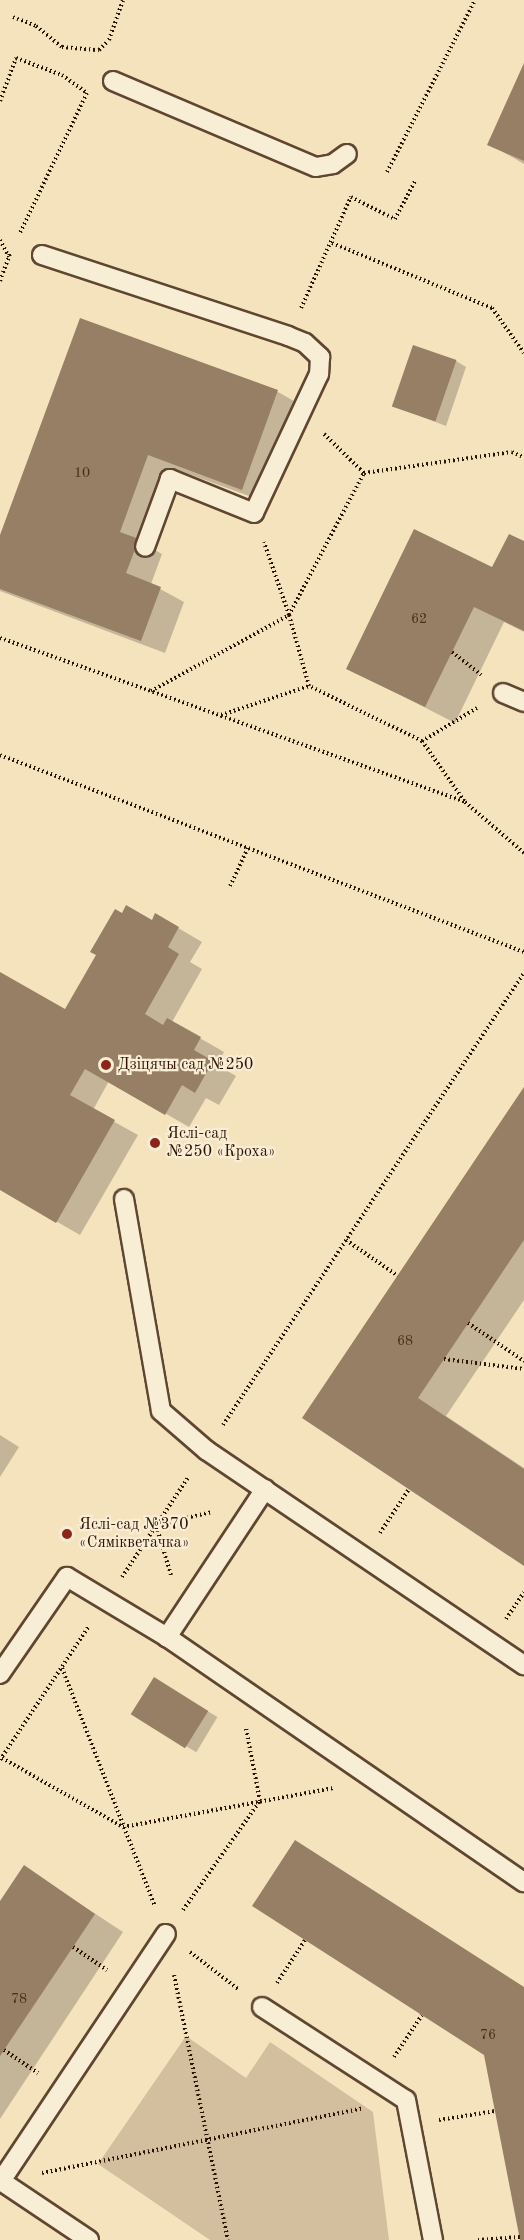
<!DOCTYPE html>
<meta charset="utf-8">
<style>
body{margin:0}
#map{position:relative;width:524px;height:2240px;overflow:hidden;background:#f5e3be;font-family:"Old Standard TT",serif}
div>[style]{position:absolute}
.green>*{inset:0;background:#d3bf9e}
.shadow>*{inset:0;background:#0003;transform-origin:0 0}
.building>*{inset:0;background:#967f64;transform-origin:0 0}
.path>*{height:4px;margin-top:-2px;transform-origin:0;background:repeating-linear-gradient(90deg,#2f1202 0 1.5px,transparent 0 4.5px)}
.roads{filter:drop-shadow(2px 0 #604631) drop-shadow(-2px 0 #604631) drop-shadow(0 2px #604631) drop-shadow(0 -2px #604631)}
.lane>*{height:18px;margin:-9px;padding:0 9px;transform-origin:9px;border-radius:9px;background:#f8edd5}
.dots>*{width:16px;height:16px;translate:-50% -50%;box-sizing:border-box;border:3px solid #f8edd5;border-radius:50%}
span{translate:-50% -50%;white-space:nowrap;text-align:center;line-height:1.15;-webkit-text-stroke:4.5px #f8edd5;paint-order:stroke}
.number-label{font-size:14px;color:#492d1a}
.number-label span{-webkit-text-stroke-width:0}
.poi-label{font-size:16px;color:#2f1202}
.left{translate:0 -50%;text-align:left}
</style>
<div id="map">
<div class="green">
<i style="clip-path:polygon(186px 2036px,246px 2078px,270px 2042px,373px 2112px,389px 2240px,210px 2240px,98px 2164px)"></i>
</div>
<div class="shadow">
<i style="clip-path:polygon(524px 67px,524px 164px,489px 144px)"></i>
<i style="clip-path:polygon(81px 320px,278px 392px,301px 405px,266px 502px,172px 468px,144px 544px,162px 554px,151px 584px,184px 602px,165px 653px,0 591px,0 541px)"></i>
<i style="clip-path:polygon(456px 361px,466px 367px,446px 426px,394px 406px)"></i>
<i style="clip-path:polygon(524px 543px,524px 632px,504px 622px,455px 723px,348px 668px,493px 569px)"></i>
<i style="clip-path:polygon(123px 915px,153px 922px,156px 915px,202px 942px,190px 962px,202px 969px,172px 1022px,224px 1052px,217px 1065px,236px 1076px,219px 1105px,206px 1098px,189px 1127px,109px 1081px,93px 1110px,138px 1135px,80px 1235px,0 1189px,0 974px,65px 1011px)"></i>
<i style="clip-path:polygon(524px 1089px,524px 1300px,446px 1416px,524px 1468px,524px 1563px,305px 1417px)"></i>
<i style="clip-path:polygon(0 1435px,19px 1447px,0 1477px)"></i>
<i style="left:154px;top:1679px;width:74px;height:41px;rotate:31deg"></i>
<i style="clip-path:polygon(24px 1867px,123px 1932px,0 2119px,0 1904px)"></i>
</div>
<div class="building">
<i style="clip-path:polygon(524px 63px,524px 161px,487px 145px)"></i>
<i style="clip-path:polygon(80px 318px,278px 390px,242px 490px,148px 455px,120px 532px,139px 539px,126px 573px,161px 587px,141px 641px,0 589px,0 535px)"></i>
<i style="left:413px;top:345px;width:46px;height:65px;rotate:19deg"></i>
<i style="clip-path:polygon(414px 529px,492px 567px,509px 534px,524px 541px,524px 631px,474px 607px,425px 707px,346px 669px)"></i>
<i style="clip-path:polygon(126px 905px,152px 920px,155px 913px,179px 927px,168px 947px,179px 954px,145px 1014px,163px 1025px,167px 1018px,201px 1037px,194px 1050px,213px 1061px,195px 1093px,182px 1085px,165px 1115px,85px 1069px,70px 1095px,115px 1120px,56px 1223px,0 1190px,0 972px,65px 1009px,96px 955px,90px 952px,115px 909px,122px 913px)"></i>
<i style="clip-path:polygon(524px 1087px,524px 1240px,418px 1398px,524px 1469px,524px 1566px,302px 1418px)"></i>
<i style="left:154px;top:1677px;width:64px;height:44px;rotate:32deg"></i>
<i style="clip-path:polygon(295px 1840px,524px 1987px,524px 2240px,520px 2240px,484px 2055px,252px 1906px)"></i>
<i style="clip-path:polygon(24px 1865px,95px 1914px,0 2056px,0 1901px)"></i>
</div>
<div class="path">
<i style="left:13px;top:17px;width:25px;rotate:21deg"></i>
<i style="left:36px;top:26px;width:33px;rotate:39deg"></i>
<i style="left:62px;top:47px;width:37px;rotate:5deg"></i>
<i style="left:99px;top:50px;width:14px;rotate:-45deg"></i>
<i style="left:109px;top:40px;width:42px;rotate:-70.7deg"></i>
<i style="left:0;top:101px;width:46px;rotate:-69.6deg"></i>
<i style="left:16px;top:58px;width:49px;rotate:20.3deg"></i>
<i style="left:62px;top:75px;width:31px;rotate:36deg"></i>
<i style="left:87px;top:93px;width:155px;rotate:115.6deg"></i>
<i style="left:387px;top:172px;width:193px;rotate:-62.9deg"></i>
<i style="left:0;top:240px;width:19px;rotate:62deg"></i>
<i style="left:332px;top:243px;width:173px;rotate:22.1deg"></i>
<i style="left:492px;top:308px;width:55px;rotate:54.6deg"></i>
<i style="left:0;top:281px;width:29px;rotate:-70deg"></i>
<i style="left:301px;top:308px;width:122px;rotate:-65.8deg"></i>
<i style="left:351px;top:197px;width:49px;rotate:26.6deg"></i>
<i style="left:395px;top:219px;width:43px;rotate:-62.2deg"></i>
<i style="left:324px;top:434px;width:56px;rotate:44.3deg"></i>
<i style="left:0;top:638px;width:493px;rotate:19.4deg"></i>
<i style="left:452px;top:652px;width:37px;rotate:38deg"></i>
<i style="left:151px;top:691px;width:158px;rotate:-28.8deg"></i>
<i style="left:289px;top:615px;width:77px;rotate:-108.9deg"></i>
<i style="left:477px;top:708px;width:64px;rotate:149deg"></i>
<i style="left:422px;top:741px;width:126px;rotate:-154deg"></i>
<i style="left:309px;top:686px;width:74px;rotate:-105.7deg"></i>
<i style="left:289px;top:615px;width:161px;rotate:-62.2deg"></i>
<i style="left:364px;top:473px;width:149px;rotate:-8.1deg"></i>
<i style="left:512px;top:452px;width:13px;rotate:23deg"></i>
<i style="left:221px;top:715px;width:93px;rotate:-18.2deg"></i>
<i style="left:422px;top:741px;width:75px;rotate:54.8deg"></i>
<i style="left:465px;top:802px;width:78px;rotate:40.8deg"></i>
<i style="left:0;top:755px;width:560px;rotate:20.6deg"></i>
<i style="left:230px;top:886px;width:42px;rotate:-64.7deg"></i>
<i style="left:346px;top:1240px;width:63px;rotate:34.7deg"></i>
<i style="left:468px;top:1323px;width:68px;rotate:34.2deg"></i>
<i style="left:444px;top:1359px;width:81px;rotate:7.1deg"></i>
<i style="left:223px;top:1425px;width:543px;rotate:-56.34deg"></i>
<i style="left:380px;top:1533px;width:53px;rotate:-56.6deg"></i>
<i style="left:171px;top:1575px;width:52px;rotate:-106.7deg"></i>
<i style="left:156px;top:1525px;width:57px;rotate:-13.1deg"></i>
<i style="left:122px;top:1577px;width:121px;rotate:-56.4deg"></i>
<i style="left:506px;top:1619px;width:32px;rotate:-56deg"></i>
<i style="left:62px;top:1668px;width:256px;rotate:68.7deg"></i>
<i style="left:2px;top:1758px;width:139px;rotate:29.7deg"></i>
<i style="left:123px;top:1827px;width:214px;rotate:-10.5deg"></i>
<i style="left:0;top:1760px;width:161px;rotate:-56.4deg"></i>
<i style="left:183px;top:1910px;width:133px;rotate:-54.8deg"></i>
<i style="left:260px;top:1801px;width:74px;rotate:-100.9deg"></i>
<i style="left:73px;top:1947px;width:41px;rotate:34.1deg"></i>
<i style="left:190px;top:1952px;width:61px;rotate:37.6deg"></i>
<i style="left:174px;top:1975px;width:270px;rotate:78.5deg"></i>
<i style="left:277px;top:1983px;width:51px;rotate:-56.9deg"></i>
<i style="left:4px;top:2050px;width:41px;rotate:34.1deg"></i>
<i style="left:394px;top:2057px;width:50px;rotate:-56.3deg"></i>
<i style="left:439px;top:2120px;width:57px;rotate:-9.1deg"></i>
<i style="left:42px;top:2173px;width:328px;rotate:-11.4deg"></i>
<i style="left:478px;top:2240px;width:42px;rotate:-4.1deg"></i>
</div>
<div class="roads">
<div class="lane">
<i style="left:113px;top:81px;width:220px;rotate:23deg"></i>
<i style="left:316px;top:167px;width:17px;rotate:-10deg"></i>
<i style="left:333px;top:164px;width:17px;rotate:-36deg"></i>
<i style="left:42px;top:255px;width:259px;rotate:18.2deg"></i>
<i style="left:288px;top:336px;width:18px;rotate:22deg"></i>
<i style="left:305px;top:343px;width:21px;rotate:43deg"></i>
<i style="left:320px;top:357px;width:17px;rotate:93deg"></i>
<i style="left:319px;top:374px;width:153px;rotate:115.1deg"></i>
<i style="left:254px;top:513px;width:91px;rotate:-158deg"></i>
<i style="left:170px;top:479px;width:72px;rotate:110.2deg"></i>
<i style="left:503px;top:693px;width:23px;rotate:23deg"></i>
<i style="left:124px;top:1199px;width:215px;rotate:80.1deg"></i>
<i style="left:161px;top:1411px;width:60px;rotate:40.9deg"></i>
<i style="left:206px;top:1450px;width:384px;rotate:34.1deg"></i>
<i style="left:265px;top:1489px;width:178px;rotate:123.5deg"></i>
<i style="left:167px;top:1637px;width:433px;rotate:34.5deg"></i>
<i style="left:0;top:1674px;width:118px;rotate:-55.4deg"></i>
<i style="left:67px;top:1577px;width:117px;rotate:31deg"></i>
<i style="left:262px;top:2007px;width:171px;rotate:32.9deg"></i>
<i style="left:406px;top:2100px;width:143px;rotate:79.1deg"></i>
<i style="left:89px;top:2240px;width:106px;rotate:-146.2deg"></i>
<i style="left:1px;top:2181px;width:297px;rotate:-56.3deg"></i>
</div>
</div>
<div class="dots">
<i style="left:106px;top:1065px;background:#8f2418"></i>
<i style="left:155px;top:1143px;background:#8f2418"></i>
<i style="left:67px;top:1534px;background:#8f2418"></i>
</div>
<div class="number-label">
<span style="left:82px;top:473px">10</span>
<span style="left:419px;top:619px">62</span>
<span style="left:405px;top:1341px">68</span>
<span style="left:19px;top:1999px">78</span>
<span style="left:488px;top:2035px">76</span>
</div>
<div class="poi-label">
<span class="left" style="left:118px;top:1065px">Дзіцячы сад №250</span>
<span class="left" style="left:167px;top:1143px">Яслі-сад<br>№250 «Кроха»</span>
<span class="left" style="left:79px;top:1534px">Яслі-сад №370<br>«Сямікветачка»</span>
</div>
</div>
